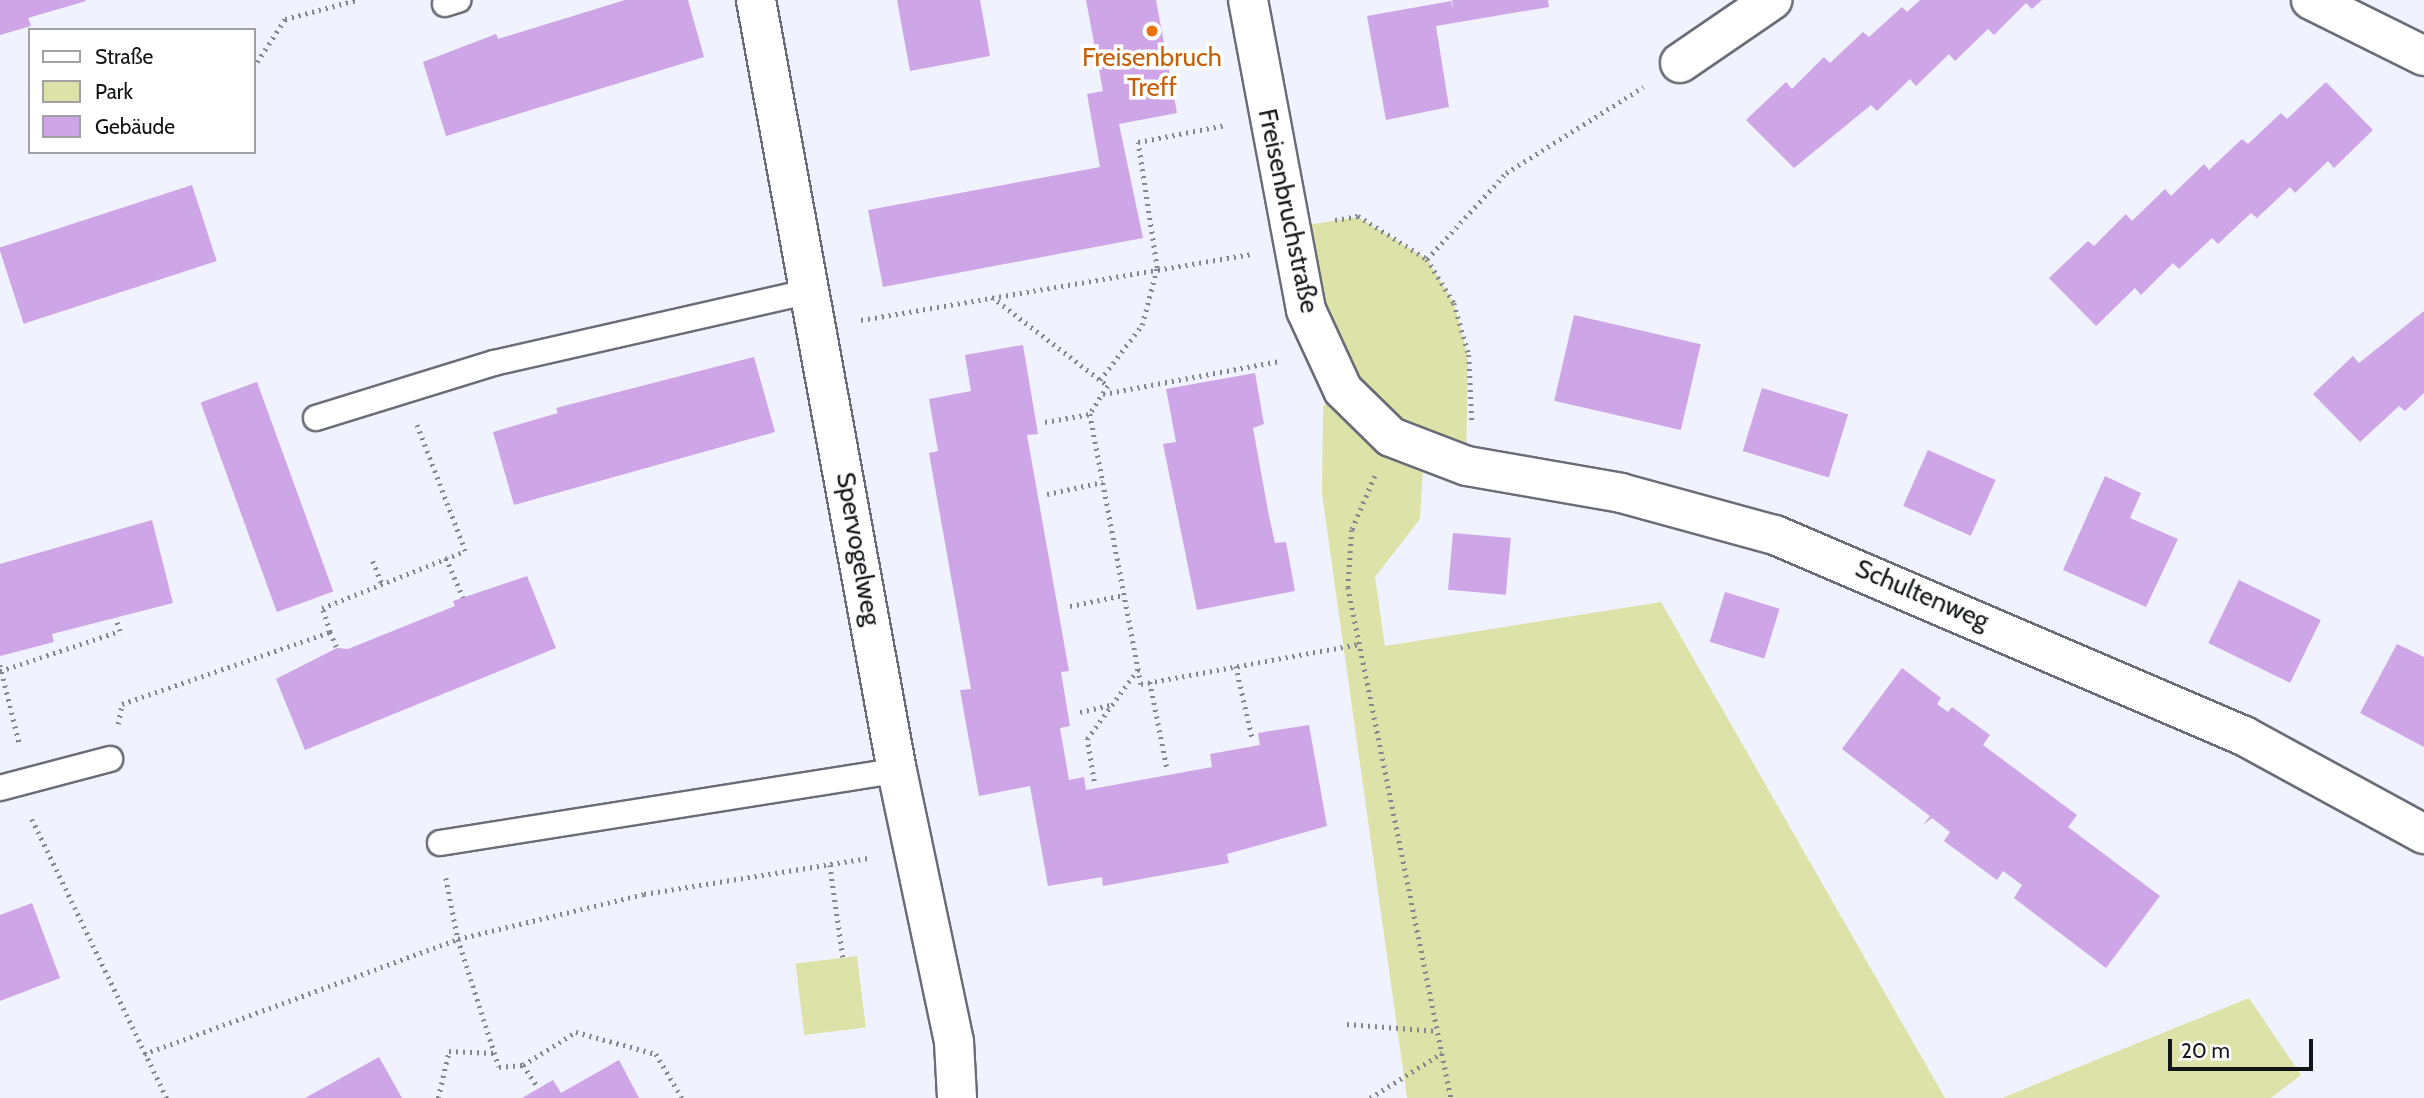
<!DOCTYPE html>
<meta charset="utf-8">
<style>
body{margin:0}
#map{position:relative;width:2424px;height:1098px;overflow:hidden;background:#f0f3ff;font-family:Cabin,sans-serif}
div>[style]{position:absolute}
.green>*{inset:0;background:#dde3a8;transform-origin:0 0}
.building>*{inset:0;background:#cea5e7;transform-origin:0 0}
.path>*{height:4.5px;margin-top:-2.25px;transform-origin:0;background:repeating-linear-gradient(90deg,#84868e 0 2px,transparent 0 7px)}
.roads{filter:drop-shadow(2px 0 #6a6d77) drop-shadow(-2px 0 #6a6d77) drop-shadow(0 2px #6a6d77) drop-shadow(0 -2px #6a6d77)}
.service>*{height:24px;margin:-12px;padding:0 12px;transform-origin:12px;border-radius:12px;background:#fff}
.minor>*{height:38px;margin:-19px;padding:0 19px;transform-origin:19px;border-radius:19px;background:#fff}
.dots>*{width:19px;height:19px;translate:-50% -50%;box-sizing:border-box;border:4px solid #fff;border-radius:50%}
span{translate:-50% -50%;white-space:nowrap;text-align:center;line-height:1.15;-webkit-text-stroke:7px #fff;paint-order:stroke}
.food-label{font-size:26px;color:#c56008}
.street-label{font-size:26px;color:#141519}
.legend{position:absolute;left:28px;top:28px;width:228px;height:126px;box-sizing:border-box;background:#fff;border:2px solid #a1a1a3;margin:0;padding:9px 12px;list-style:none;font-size:21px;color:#141519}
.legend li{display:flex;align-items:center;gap:14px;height:35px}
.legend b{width:35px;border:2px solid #a1a1a3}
.scale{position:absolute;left:2168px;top:1039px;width:145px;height:32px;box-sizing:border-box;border:4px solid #141519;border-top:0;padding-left:9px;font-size:21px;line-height:24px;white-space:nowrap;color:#141519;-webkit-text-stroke:5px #fff;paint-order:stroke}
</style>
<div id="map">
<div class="green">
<i style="clip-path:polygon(1358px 217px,1427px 259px,1454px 303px,1468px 356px,1466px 466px,1424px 454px,1420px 519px,1375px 577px,1385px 646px,1661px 602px,1945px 1098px,1407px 1098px,1322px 494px,1323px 407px,1338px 384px,1287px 228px)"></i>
<i style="left:857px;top:956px;width:72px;height:62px;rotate:83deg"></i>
<i style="clip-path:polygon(2249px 998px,2301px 1075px,2271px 1098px,2002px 1098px)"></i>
</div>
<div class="building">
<i style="clip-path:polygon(0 0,85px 0,86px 1px,28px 18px,31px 26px,0 35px)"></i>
<i style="clip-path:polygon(625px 0,688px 0,704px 57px,446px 136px,423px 62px,496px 34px,498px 39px)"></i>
<i style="clip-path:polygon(897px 0,980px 0,990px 56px,910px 71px)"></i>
<i style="clip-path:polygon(1086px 0,1156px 0,1177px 113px,1119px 124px,1143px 238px,883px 287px,868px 210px,1100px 167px,1087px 94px,1103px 91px)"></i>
<i style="clip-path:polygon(1452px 0,1548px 0,1549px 7px,1436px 26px,1449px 107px,1386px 120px,1367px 16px,1451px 1px,1453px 10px)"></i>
<i style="clip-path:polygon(1920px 0,2042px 0,2032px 9px,2026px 3px,1994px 35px,1988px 29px,1955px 61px,1949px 54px,1916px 86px,1910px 79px,1877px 111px,1871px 105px,1794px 168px,1746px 120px,1786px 82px,1792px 89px,1824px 57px,1830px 63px,1863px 32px,1869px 37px,1902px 7px,1907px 12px)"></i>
<i style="clip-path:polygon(2326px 82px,2373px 130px,2334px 168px,2328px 161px,2295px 193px,2290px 187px,2257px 218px,2251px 213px,2218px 244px,2212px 238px,2179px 269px,2173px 263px,2141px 295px,2135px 288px,2096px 326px,2049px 278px,2088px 241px,2094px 246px,2126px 214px,2132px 221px,2165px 189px,2171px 196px,2204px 164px,2209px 170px,2242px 139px,2248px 144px,2281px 113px,2287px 119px)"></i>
<i style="left:192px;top:185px;width:80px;height:203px;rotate:72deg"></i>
<i style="clip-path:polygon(2424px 311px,2424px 393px,2405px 411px,2399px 406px,2360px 442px,2313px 394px,2353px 356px,2359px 363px)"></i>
<i style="left:1574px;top:315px;width:130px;height:88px;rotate:13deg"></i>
<i style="clip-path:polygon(1023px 345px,1038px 434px,1027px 435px,1069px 671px,1061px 672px,1070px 726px,1060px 728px,1069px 780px,1084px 777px,1086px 790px,1212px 767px,1210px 754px,1260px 745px,1258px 733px,1309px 725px,1327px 826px,1227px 854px,1229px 863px,1103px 886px,1102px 877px,1048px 886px,1030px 786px,979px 796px,960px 690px,971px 689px,929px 453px,938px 451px,929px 399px,971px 391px,965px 355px)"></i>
<i style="clip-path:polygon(754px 357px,775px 432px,514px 505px,493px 432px,558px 413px,556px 408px)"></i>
<i style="clip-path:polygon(1255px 373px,1264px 424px,1253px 428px,1269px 516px,1275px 543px,1286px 542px,1295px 591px,1197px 610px,1163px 444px,1176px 442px,1166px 389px)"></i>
<i style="left:257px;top:382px;width:223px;height:60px;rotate:70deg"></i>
<i style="left:1762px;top:388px;width:90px;height:66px;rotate:17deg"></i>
<i style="left:1928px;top:450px;width:74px;height:61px;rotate:24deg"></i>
<i style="clip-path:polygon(2105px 476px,2141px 493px,2130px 518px,2178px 539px,2146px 607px,2063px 570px)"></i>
<i style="clip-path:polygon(152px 520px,173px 603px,52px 634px,54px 642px,0 656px,0 564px)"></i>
<i style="left:1453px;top:533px;width:58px;height:57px;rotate:5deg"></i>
<i style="clip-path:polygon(527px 576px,556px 648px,305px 750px,276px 679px,337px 648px,348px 649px,455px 606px,453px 601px)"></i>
<i style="left:2239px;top:580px;width:91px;height:70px;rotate:26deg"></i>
<i style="left:1725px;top:592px;width:57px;height:52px;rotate:17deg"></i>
<i style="clip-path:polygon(2397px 644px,2424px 657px,2424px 747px,2360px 713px)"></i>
<i style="clip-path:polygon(1902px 668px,1941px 698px,1937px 704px,1948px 712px,1952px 707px,1990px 735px,1983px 745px,2077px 815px,2068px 827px,2160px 896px,2106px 968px,2014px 898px,2022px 885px,2003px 871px,1997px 880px,1944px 841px,1950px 832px,1932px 818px,1923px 825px,1930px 816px,1842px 749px)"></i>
<i style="clip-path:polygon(32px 903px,60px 978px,0 1001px,0 915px)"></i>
<i style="clip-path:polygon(379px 1057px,402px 1098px,305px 1098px)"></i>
<i style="clip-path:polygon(619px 1060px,639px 1098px,522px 1098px,553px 1080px,561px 1093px)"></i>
</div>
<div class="path">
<i style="left:257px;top:62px;width:51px;rotate:-56.9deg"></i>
<i style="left:285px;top:19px;width:74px;rotate:-14.8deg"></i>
<i style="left:1335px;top:220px;width:23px;rotate:-10deg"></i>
<i style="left:1358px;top:216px;width:81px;rotate:31.9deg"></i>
<i style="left:1427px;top:259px;width:117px;rotate:-47.4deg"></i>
<i style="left:1506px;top:173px;width:162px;rotate:-32.1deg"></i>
<i style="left:1427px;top:259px;width:52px;rotate:58.5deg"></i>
<i style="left:1454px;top:303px;width:54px;rotate:73.9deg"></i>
<i style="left:1469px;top:355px;width:65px;rotate:87.4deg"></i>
<i style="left:992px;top:297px;width:146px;rotate:37.5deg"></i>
<i style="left:1108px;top:386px;width:33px;rotate:123deg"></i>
<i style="left:1090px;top:414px;width:275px;rotate:79.3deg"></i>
<i style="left:1141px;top:684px;width:222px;rotate:-10.4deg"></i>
<i style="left:861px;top:320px;width:397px;rotate:-9.6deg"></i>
<i style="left:1100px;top:380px;width:69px;rotate:-52.6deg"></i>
<i style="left:1142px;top:325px;width:59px;rotate:-75.3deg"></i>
<i style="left:1157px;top:268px;width:127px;rotate:-98.6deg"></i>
<i style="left:1138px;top:142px;width:90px;rotate:-10.9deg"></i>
<i style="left:1103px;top:394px;width:180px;rotate:-10.6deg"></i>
<i style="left:1045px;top:422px;width:46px;rotate:-10.1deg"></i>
<i style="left:1375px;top:476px;width:59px;rotate:113.1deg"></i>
<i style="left:1352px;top:530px;width:57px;rotate:94deg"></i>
<i style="left:1348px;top:587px;width:521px;rotate:78.6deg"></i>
<i style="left:1047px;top:494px;width:57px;rotate:-12.1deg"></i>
<i style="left:446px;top:558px;width:43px;rotate:66.4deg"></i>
<i style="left:373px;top:561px;width:25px;rotate:69deg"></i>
<i style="left:1070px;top:606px;width:55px;rotate:-11.5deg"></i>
<i style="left:330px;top:632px;width:17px;rotate:66deg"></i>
<i style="left:0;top:665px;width:83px;rotate:76.1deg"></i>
<i style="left:1236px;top:666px;width:73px;rotate:77.3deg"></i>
<i style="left:0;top:671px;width:126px;rotate:-18.4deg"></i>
<i style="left:120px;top:631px;width:14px;rotate:-111deg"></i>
<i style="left:1150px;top:682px;width:88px;rotate:78.8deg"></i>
<i style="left:1080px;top:712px;width:32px;rotate:-13deg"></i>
<i style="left:118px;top:724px;width:20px;rotate:-79deg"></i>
<i style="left:122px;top:704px;width:220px;rotate:-19.1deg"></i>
<i style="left:330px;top:632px;width:25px;rotate:-108deg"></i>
<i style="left:322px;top:608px;width:154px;rotate:-21.7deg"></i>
<i style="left:465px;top:551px;width:135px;rotate:-110.9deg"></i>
<i style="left:1094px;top:781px;width:43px;rotate:-99.5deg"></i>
<i style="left:1087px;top:739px;width:87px;rotate:-53.9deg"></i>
<i style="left:32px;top:819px;width:310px;rotate:64.2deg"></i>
<i style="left:830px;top:865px;width:93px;rotate:82deg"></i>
<i style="left:446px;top:878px;width:62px;rotate:78.9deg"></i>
<i style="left:458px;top:939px;width:134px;rotate:72.2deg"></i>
<i style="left:499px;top:1067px;width:24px;rotate:-5deg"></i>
<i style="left:523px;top:1065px;width:27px;rotate:56deg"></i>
<i style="left:1347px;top:1024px;width:91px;rotate:4.4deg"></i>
<i style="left:144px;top:1054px;width:334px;rotate:-20.1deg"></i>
<i style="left:458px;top:939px;width:191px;rotate:-13.6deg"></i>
<i style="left:644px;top:894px;width:229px;rotate:-9.1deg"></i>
<i style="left:523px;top:1065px;width:62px;rotate:-31.9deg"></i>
<i style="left:576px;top:1032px;width:83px;rotate:15.4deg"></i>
<i style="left:656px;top:1054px;width:51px;rotate:59.4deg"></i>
<i style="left:438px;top:1098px;width:48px;rotate:-76.8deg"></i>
<i style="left:449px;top:1051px;width:45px;rotate:2.5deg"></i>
<i style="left:1370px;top:1098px;width:85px;rotate:-32deg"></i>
</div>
<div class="roads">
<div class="service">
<i style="left:445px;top:4px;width:14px;rotate:-17deg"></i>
<i style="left:316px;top:418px;width:186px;rotate:-17.2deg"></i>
<i style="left:494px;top:363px;width:326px;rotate:-12.8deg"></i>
<i style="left:0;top:788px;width:114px;rotate:-14.8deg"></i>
<i style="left:440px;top:843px;width:463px;rotate:-9deg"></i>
</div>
<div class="minor">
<i style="left:756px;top:0;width:784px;rotate:79.64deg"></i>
<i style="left:897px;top:771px;width:277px;rotate:78.1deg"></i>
<i style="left:954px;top:1042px;width:56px;rotate:86.9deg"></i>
<i style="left:1248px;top:0;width:315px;rotate:79.4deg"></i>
<i style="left:1306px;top:310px;width:88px;rotate:65.2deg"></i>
<i style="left:1343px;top:390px;width:67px;rotate:44.4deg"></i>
<i style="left:1391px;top:437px;width:81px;rotate:20.9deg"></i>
<i style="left:1467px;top:466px;width:156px;rotate:9.9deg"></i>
<i style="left:1621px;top:493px;width:160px;rotate:15.3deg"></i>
<i style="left:1775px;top:535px;width:510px;rotate:23.2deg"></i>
<i style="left:2244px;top:736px;width:205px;rotate:28.6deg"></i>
<i style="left:2311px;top:0;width:126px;rotate:26.4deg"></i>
<i style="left:1680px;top:63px;width:112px;rotate:-34.4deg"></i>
</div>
</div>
<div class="dots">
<i style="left:1152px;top:31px;background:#e8710a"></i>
</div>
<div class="food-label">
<span style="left:1152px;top:73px">Freisenbruch<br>Treff</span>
</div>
<div class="street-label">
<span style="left:1288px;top:211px;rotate:78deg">Freisenbruchstraße</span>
<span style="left:858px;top:549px;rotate:80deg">Spervogelweg</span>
<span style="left:1922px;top:595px;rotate:23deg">Schultenweg</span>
</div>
<ul class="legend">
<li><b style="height:9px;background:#fff"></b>Straße</li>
<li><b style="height:19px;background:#dde3a8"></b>Park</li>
<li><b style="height:19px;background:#cea5e7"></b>Gebäude</li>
</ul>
<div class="scale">20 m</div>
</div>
